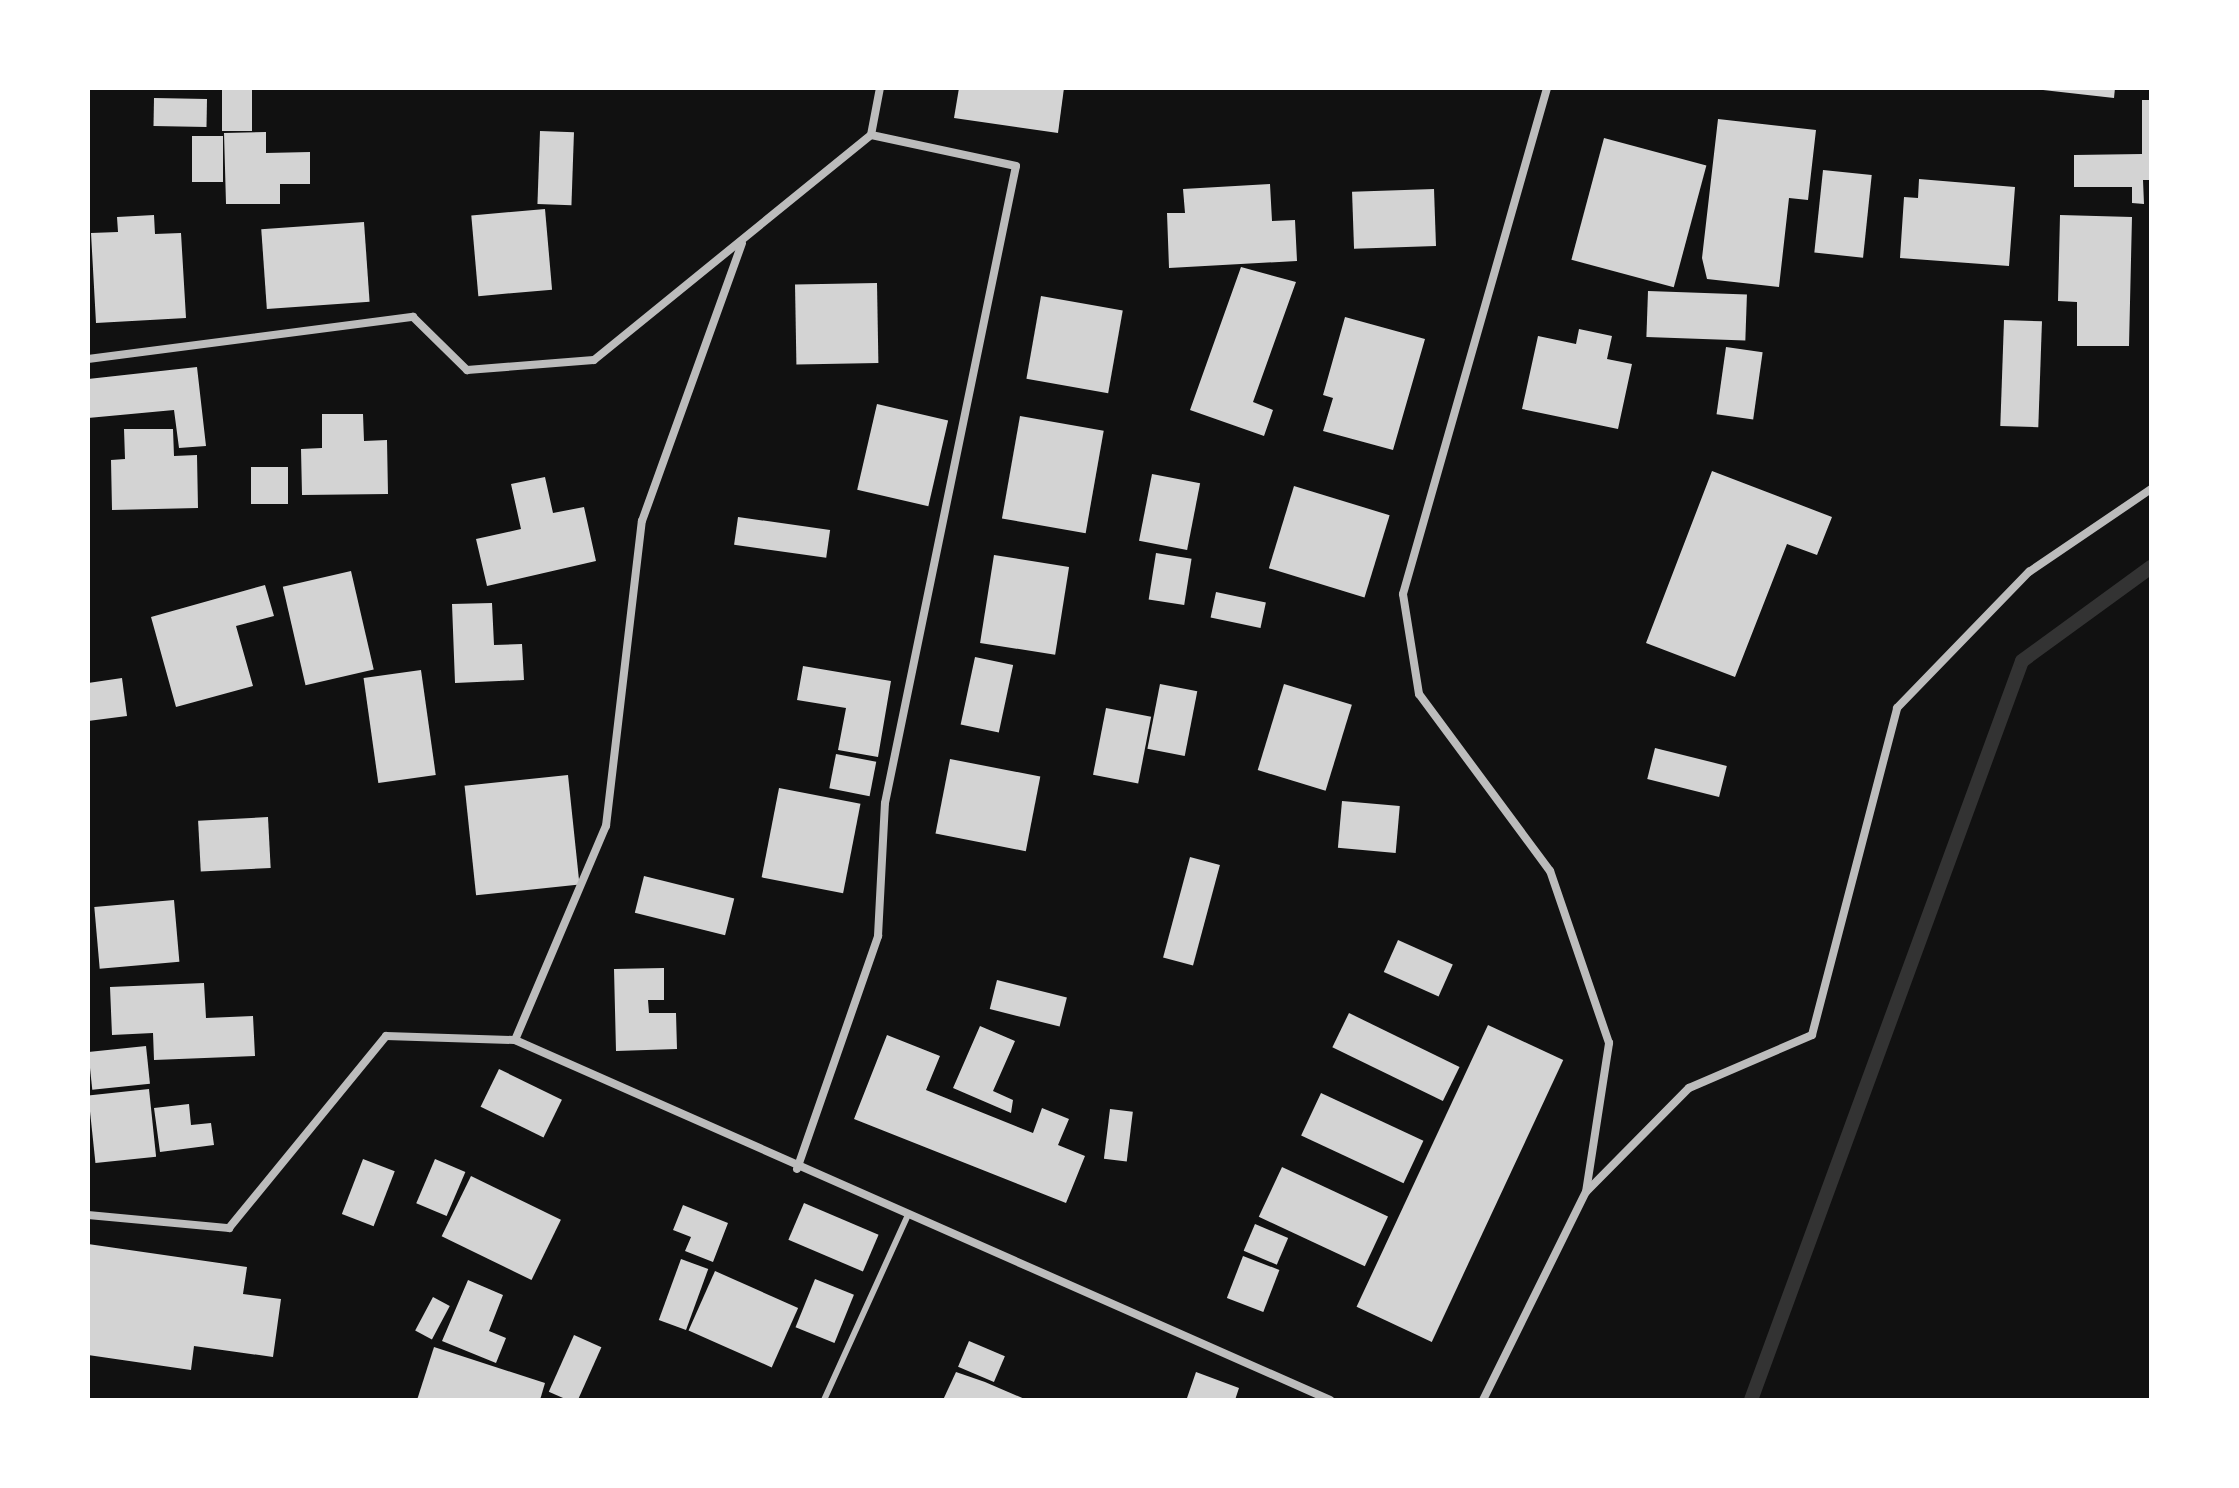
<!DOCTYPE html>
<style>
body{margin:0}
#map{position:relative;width:2239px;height:1488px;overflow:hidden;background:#111;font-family:"Golos Text",sans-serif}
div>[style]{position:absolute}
.stream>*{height:14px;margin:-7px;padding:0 7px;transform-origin:7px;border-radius:7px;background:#333}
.building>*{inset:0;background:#d3d3d3;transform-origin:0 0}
.service>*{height:6px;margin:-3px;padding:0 3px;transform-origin:3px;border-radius:3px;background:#bcbcbc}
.minor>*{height:8px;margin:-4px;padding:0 4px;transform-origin:4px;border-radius:4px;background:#bcbcbc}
span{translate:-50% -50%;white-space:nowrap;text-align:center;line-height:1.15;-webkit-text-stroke:8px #fff;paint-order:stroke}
.frame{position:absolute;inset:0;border:90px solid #fff;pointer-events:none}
</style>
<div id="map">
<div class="stream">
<i style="left:1751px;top:1400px;width:787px;rotate:-69.86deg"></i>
<i style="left:2022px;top:661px;width:160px;rotate:-36.1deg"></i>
</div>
<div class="building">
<i style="left:222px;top:88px;width:30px;height:43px"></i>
<i style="clip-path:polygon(959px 88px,1064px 88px,1058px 133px,954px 118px)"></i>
<i style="clip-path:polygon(2025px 88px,2115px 88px,2114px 98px)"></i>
<i style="left:154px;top:98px;width:53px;height:28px;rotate:1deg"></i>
<i style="clip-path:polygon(2142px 100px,2151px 100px,2151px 180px,2143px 180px,2144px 204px,2132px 203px,2132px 187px,2074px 187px,2074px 155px,2142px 154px)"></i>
<i style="clip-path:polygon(1718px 119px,1816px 130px,1808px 200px,1789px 198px,1779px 287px,1707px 279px,1702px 258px)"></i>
<i style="left:540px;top:131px;width:34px;height:73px;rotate:2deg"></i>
<i style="clip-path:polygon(266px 132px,266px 153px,310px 152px,310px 184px,280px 184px,280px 204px,226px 204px,224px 133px)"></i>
<i style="left:192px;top:136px;width:31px;height:46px"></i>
<i style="left:1604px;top:138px;width:106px;height:126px;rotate:15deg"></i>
<i style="left:1823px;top:170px;width:49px;height:83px;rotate:6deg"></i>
<i style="clip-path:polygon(1919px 179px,2015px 187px,2009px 266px,1900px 258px,1904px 197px,1918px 198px)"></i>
<i style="clip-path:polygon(1270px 184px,1272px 221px,1295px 220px,1297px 261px,1169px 268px,1167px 213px,1185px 213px,1183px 189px)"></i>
<i style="left:1434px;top:189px;width:57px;height:82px;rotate:88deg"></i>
<i style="left:545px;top:209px;width:81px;height:74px;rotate:85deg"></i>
<i style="clip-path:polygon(154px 215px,155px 234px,181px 233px,186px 318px,96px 323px,91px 233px,118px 232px,117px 217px)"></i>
<i style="clip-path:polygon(2060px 215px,2132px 217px,2129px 346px,2077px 346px,2077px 302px,2058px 301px)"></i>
<i style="left:364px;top:222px;width:80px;height:103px;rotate:86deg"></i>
<i style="clip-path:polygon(1241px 267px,1296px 282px,1253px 402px,1273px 410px,1264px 436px,1190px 410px)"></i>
<i style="left:877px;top:283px;width:80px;height:82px;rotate:89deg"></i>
<i style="left:1648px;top:291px;width:99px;height:46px;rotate:2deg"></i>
<i style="left:1041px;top:296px;width:83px;height:84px;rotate:10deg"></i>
<i style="clip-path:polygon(1345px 317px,1425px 339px,1393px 450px,1323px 431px,1333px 398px,1323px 395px)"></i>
<i style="left:2004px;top:320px;width:38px;height:106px;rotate:2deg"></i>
<i style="clip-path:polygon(1579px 329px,1612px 336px,1607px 359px,1632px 364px,1618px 429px,1522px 409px,1538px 336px,1576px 344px)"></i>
<i style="left:1726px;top:347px;width:37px;height:68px;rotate:8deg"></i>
<i style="clip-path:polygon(197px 367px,206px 446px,179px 448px,174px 410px,88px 418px,88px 379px)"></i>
<i style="left:877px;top:404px;width:73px;height:88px;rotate:13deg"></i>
<i style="clip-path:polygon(322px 414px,363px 414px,364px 441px,387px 440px,388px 494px,302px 495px,301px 449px,322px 448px)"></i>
<i style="left:1020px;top:416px;width:85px;height:104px;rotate:10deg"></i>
<i style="clip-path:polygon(124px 429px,173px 429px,174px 456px,197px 455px,198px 508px,112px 510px,111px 460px,125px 459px)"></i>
<i style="left:288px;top:467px;width:37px;height:37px;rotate:90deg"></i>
<i style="clip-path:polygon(1712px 471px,1832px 517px,1817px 555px,1787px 544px,1735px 677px,1646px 643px)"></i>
<i style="left:1152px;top:474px;width:49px;height:68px;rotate:11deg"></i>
<i style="clip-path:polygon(545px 477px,553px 513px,584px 507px,596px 561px,487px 586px,476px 539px,521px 529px,511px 484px)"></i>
<i style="left:1294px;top:486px;width:100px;height:86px;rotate:17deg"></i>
<i style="left:738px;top:517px;width:93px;height:28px;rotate:8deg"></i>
<i style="left:1156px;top:553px;width:36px;height:47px;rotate:9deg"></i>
<i style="left:994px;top:555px;width:76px;height:89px;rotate:9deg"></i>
<i style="left:351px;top:571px;width:101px;height:70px;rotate:77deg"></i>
<i style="clip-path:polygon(265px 585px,274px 616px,236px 626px,253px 686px,176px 707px,151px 617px)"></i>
<i style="left:1216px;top:592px;width:51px;height:26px;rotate:12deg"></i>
<i style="clip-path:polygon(492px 603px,494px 645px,522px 644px,524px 680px,455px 683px,452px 604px)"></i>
<i style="left:975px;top:657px;width:39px;height:69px;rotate:12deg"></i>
<i style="clip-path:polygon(803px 666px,891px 681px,878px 757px,838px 750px,846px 708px,797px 700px)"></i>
<i style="left:421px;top:670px;width:106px;height:58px;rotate:82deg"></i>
<i style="clip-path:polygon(122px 678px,127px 716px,88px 721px,88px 683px)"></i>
<i style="left:1160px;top:684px;width:38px;height:66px;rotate:11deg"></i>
<i style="left:1284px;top:684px;width:71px;height:90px;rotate:17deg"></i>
<i style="left:1106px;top:708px;width:46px;height:68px;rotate:11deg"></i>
<i style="left:1655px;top:748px;width:74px;height:32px;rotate:14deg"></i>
<i style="left:836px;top:754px;width:41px;height:35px;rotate:11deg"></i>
<i style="left:950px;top:759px;width:92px;height:76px;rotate:11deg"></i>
<i style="left:568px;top:775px;width:110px;height:104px;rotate:84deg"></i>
<i style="left:779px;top:788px;width:83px;height:91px;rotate:11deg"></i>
<i style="left:1342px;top:801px;width:58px;height:47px;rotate:5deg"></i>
<i style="left:268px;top:817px;width:51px;height:70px;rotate:87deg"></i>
<i style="left:1190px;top:857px;width:31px;height:104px;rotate:15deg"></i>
<i style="left:644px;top:876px;width:93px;height:38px;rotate:14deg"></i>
<i style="left:174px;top:900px;width:62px;height:80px;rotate:85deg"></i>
<i style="left:1398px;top:940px;width:60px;height:35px;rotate:24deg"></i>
<i style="clip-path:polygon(664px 968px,664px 1000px,648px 1000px,649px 1013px,676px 1013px,677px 1049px,616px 1051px,614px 969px)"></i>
<i style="left:997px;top:980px;width:72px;height:30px;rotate:14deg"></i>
<i style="clip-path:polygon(204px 983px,206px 1018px,253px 1016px,255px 1056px,154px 1060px,153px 1033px,112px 1035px,110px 987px)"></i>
<i style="left:1349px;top:1013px;width:123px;height:38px;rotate:26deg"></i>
<i style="left:1488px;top:1025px;width:83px;height:311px;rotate:25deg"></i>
<i style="clip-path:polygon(980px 1026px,1015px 1041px,993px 1091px,1013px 1100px,1011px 1113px,953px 1088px)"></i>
<i style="clip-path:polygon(887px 1035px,940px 1056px,926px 1090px,1033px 1133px,1042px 1108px,1069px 1119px,1058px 1145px,1085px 1156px,1066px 1203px,854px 1119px)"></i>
<i style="left:146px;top:1046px;width:38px;height:58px;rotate:84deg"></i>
<i style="left:499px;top:1069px;width:70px;height:42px;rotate:26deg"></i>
<i style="left:149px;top:1089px;width:68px;height:61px;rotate:84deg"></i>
<i style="left:1321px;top:1093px;width:113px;height:47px;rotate:25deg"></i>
<i style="clip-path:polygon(189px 1104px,191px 1125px,211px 1123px,214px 1145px,160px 1152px,154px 1108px)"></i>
<i style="left:1110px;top:1109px;width:23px;height:50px;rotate:7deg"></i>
<i style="left:363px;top:1159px;width:34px;height:59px;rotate:21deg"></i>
<i style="left:435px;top:1159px;width:33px;height:48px;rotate:23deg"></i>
<i style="left:1282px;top:1167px;width:117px;height:55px;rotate:25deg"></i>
<i style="left:471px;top:1176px;width:100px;height:67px;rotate:26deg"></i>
<i style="left:804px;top:1203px;width:81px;height:40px;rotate:23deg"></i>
<i style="clip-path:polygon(683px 1205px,728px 1223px,713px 1262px,685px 1251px,691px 1237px,673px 1230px)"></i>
<i style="left:1255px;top:1224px;width:36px;height:29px;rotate:23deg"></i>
<i style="clip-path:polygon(88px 1244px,247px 1267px,243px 1294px,281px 1299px,273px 1357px,194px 1346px,191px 1370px,88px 1355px)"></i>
<i style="left:1243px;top:1256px;width:39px;height:45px;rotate:21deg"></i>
<i style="left:681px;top:1259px;width:29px;height:65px;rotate:20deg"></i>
<i style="left:715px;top:1271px;width:91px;height:65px;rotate:24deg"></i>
<i style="left:815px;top:1279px;width:42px;height:52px;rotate:22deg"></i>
<i style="clip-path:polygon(468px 1280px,503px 1295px,489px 1331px,506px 1338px,496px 1363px,442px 1341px)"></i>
<i style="left:433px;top:1297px;width:19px;height:38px;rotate:28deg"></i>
<i style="left:574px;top:1335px;width:30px;height:62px;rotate:24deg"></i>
<i style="left:969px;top:1341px;width:39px;height:28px;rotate:23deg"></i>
<i style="clip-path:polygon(434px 1347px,545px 1383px,540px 1400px,417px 1400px)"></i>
<i style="clip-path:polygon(956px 1372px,985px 1382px,1027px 1400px,943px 1400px)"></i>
<i style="clip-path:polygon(1196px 1372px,1239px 1388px,1235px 1400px,1187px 1398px)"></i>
</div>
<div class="service">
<i style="left:824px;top:1400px;width:201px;rotate:-65.6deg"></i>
</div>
<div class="minor">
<i style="left:88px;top:359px;width:328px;rotate:-7.4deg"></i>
<i style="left:413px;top:317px;width:76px;rotate:44.5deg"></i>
<i style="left:467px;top:370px;width:127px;rotate:-4.5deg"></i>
<i style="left:594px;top:360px;width:357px;rotate:-39.1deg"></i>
<i style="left:871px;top:135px;width:48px;rotate:-79.2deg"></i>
<i style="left:515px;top:1040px;width:233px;rotate:-67deg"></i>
<i style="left:606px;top:826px;width:307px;rotate:-83.3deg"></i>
<i style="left:642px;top:521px;width:295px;rotate:-70.2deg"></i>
<i style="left:797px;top:1169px;width:247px;rotate:-70.8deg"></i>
<i style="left:878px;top:936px;width:133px;rotate:-87deg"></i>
<i style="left:885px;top:803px;width:650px;rotate:-78.38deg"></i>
<i style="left:1016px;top:166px;width:148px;rotate:-167.9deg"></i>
<i style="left:1587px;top:1191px;width:145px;rotate:-45.3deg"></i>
<i style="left:1689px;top:1088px;width:134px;rotate:-23.3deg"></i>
<i style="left:1812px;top:1035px;width:338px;rotate:-75.4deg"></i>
<i style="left:1897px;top:708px;width:190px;rotate:-45.9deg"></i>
<i style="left:2029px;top:572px;width:148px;rotate:-34.2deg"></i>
<i style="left:88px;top:1215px;width:142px;rotate:5.3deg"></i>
<i style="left:229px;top:1228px;width:248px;rotate:-50.7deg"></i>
<i style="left:386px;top:1036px;width:129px;rotate:1.8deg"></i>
<i style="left:515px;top:1040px;width:891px;rotate:23.83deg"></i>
<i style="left:1483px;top:1400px;width:232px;rotate:-63.7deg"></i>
<i style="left:1586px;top:1192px;width:151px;rotate:-81.2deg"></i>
<i style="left:1609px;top:1043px;width:182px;rotate:-108.9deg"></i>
<i style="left:1550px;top:871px;width:220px;rotate:-126.5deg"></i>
<i style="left:1419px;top:694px;width:101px;rotate:-99.1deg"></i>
<i style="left:1403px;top:594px;width:526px;rotate:-74.11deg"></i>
</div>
<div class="frame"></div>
</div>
